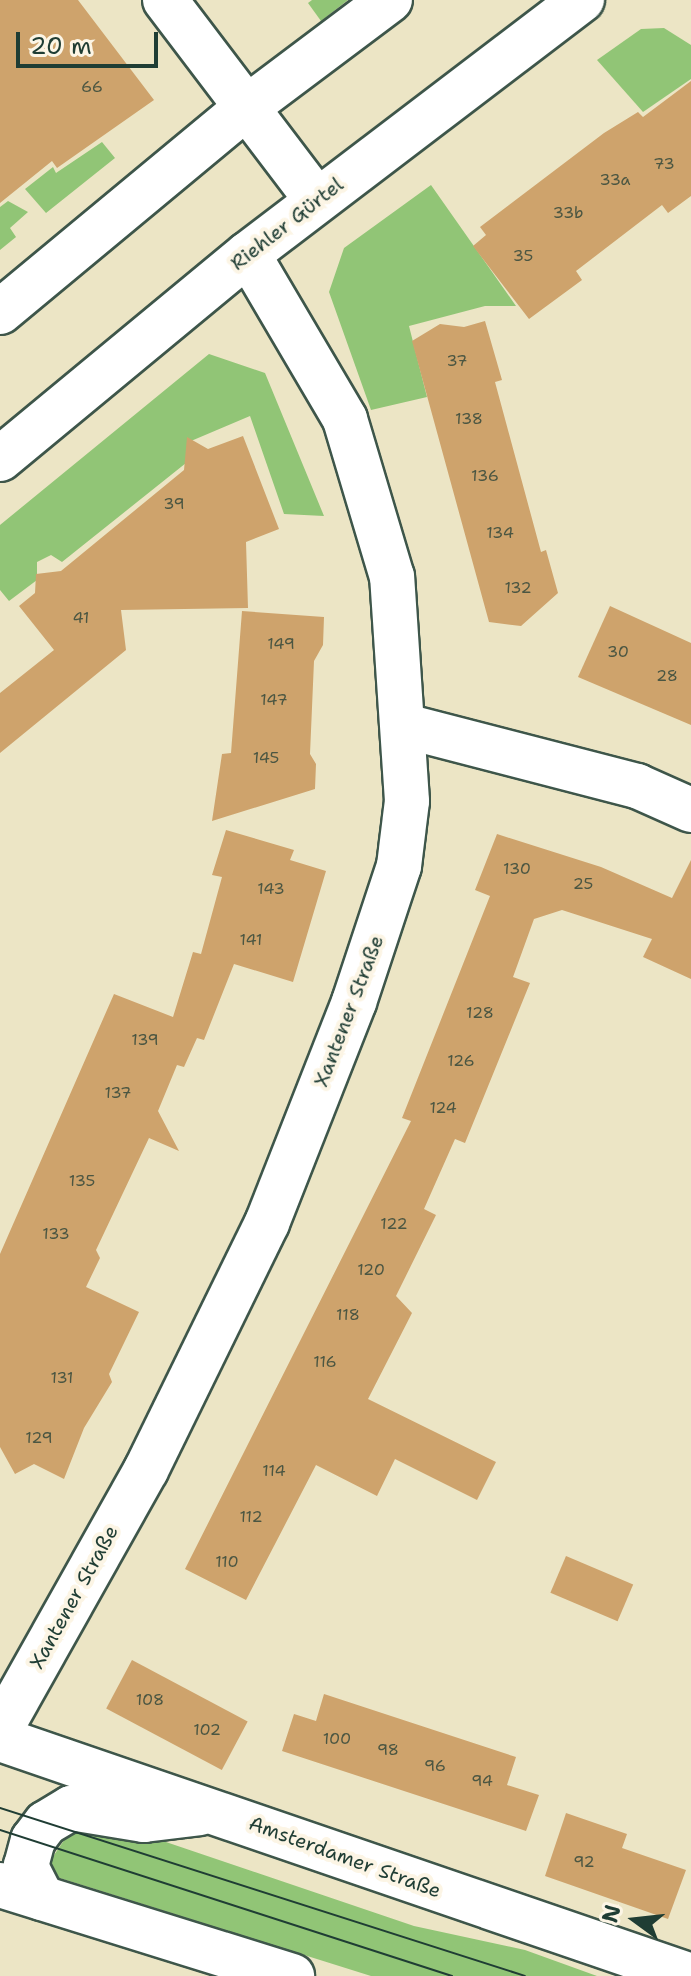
<!DOCTYPE html>
<meta charset="utf-8">
<style>
body{margin:0}
#map{position:relative;width:691px;height:1976px;overflow:hidden;background:#ece5c5;font-family:"Shantell Sans",sans-serif}
div>[style]{position:absolute}
.green>*{inset:0;background:#91c576}
.building>*{inset:0;background:#cea36c;transform-origin:0 0}
.roads{filter:drop-shadow(2px 0 #3e564a) drop-shadow(-2px 0 #3e564a) drop-shadow(0 2px #3e564a) drop-shadow(0 -2px #3e564a)}
.minor>*{height:44px;margin:-22px;padding:0 22px;transform-origin:22px;border-radius:22px;background:#fff}
.tertiary>*{height:44px;margin:-22px;padding:0 22px;transform-origin:22px;border-radius:22px;background:#fff}
.primary>*{height:44px;margin:-22px;padding:0 22px;transform-origin:22px;border-radius:22px;background:#fff}
.tram>*{height:2px;margin:-1px;padding:0 1px;transform-origin:1px;border-radius:1px;background:#1f3d34}
span{translate:-50% -50%;white-space:nowrap;text-align:center;line-height:1.15;-webkit-text-stroke:8px #fcf5e5;paint-order:stroke}
.number-label{font-size:16px;color:#4b5642}
.number-label span{-webkit-text-stroke-width:0}
.street-label{font-size:20px;color:#1f3d34}
.north{position:absolute;left:595px;top:1880px;width:80px;height:80px;-webkit-text-stroke:6px #fcf5e5;paint-order:stroke;rotate:285deg;font-size:22px;font-weight:700;line-height:32px;text-align:center;color:#1f3d34}
.north::after{content:'';display:block;margin:auto;width:28px;height:36px;background:#1f3d34;clip-path:polygon(50% 0,100% 100%,50% 72%,0 100%)}
.scale{position:absolute;left:16px;top:32px;width:142px;height:36px;box-sizing:border-box;border:4px solid #1f3d34;border-top:0;padding-left:10px;font-size:24px;line-height:28px;white-space:nowrap;color:#1f3d34;-webkit-text-stroke:6px #fcf5e5;paint-order:stroke}
</style>
<div id="map">
<div class="green">
<i style="clip-path:polygon(312px 0,348px 0,321px 21px,308px 3px)"></i>
<i style="clip-path:polygon(664px 28px,691px 45px,691px 79px,643px 112px,597px 60px,641px 29px)"></i>
<i style="clip-path:polygon(102px 142px,115px 158px,46px 213px,25px 189px,53px 167px,56px 173px)"></i>
<i style="clip-path:polygon(431px 185px,516px 306px,485px 306px,409px 326px,427px 397px,371px 410px,329px 292px,344px 248px)"></i>
<i style="clip-path:polygon(8px 201px,28px 212px,10px 228px,16px 237px,0 250px,0 207px)"></i>
<i style="clip-path:polygon(209px 354px,265px 373px,324px 516px,284px 514px,250px 416px,191px 441px,191px 459px,62px 562px,51px 555px,37px 562px,37px 580px,9px 601px,0 590px,0 525px)"></i>
<i style="clip-path:polygon(101px 1820px,414px 1926px,525px 1950px,597px 1976px,371px 1976px,53px 1876px,48px 1864px,69px 1833px)"></i>
</div>
<div class="building">
<i style="clip-path:polygon(0 0,78px 0,154px 100px,57px 168px,52px 161px,0 203px)"></i>
<i style="clip-path:polygon(691px 81px,691px 196px,668px 213px,662px 205px,576px 271px,582px 280px,529px 319px,473px 246px,486px 235px,480px 227px,604px 133px,638px 112px,643px 117px)"></i>
<i style="clip-path:polygon(485px 321px,502px 380px,495px 382px,541px 552px,546px 550px,558px 593px,521px 626px,489px 622px,412px 341px,440px 324px,464px 327px)"></i>
<i style="clip-path:polygon(243px 436px,279px 529px,246px 542px,248px 608px,121px 610px,126px 650px,0 753px,0 693px,54px 650px,19px 606px,35px 593px,36px 574px,61px 571px,184px 470px,187px 437px,208px 449px)"></i>
<i style="clip-path:polygon(610px 606px,691px 643px,691px 725px,578px 677px)"></i>
<i style="clip-path:polygon(242px 611px,324px 617px,323px 645px,314px 661px,310px 754px,316px 764px,315px 789px,212px 821px,222px 754px,231px 753px)"></i>
<i style="clip-path:polygon(226px 830px,294px 850px,290px 860px,326px 871px,293px 982px,234px 964px,204px 1040px,197px 1038px,184px 1067px,177px 1065px,158px 1111px,179px 1151px,149px 1138px,96px 1250px,100px 1258px,86px 1287px,139px 1312px,109px 1374px,112px 1382px,84px 1428px,64px 1479px,34px 1464px,15px 1474px,0 1447px,0 1254px,114px 994px,173px 1017px,193px 952px,201px 954px,222px 877px,212px 875px)"></i>
<i style="clip-path:polygon(497px 834px,601px 867px,672px 898px,691px 860px,691px 979px,643px 957px,652px 939px,562px 910px,534px 919px,513px 977px,530px 983px,465px 1143px,455px 1139px,424px 1209px,436px 1215px,396px 1296px,412px 1313px,368px 1399px,496px 1462px,477px 1500px,395px 1459px,377px 1496px,316px 1465px,246px 1600px,185px 1569px,411px 1121px,402px 1118px,490px 896px,475px 890px)"></i>
<i style="left:566px;top:1556px;width:73px;height:40px;rotate:23deg"></i>
<i style="left:132px;top:1660px;width:131px;height:55px;rotate:28deg"></i>
<i style="clip-path:polygon(324px 1694px,516px 1757px,507px 1785px,539px 1795px,526px 1831px,282px 1751px,294px 1714px,316px 1721px)"></i>
<i style="clip-path:polygon(566px 1813px,627px 1834px,622px 1848px,686px 1870px,668px 1919px,545px 1876px)"></i>
</div>
<div class="roads">
<div class="minor">
<i style="left:165px;top:0;width:251px;rotate:52.8deg"></i>
<i style="left:0;top:312px;width:320px;rotate:-39.7deg"></i>
<i style="left:246px;top:108px;width:180px;rotate:-36.9deg"></i>
<i style="left:405px;top:726px;width:240px;rotate:14.5deg"></i>
<i style="left:637px;top:786px;width:59px;rotate:24deg"></i>
<i style="left:0;top:1730px;width:298px;rotate:-60.7deg"></i>
<i style="left:146px;top:1470px;width:275px;rotate:-63.9deg"></i>
<i style="left:267px;top:1223px;width:238px;rotate:-68.5deg"></i>
<i style="left:354px;top:1002px;width:143px;rotate:-71.7deg"></i>
<i style="left:399px;top:866px;width:65px;rotate:-83deg"></i>
<i style="left:407px;top:801px;width:225px;rotate:-93.8deg"></i>
<i style="left:392px;top:577px;width:165px;rotate:-106.6deg"></i>
<i style="left:345px;top:419px;width:191px;rotate:-120.5deg"></i>
</div>
<div class="tertiary">
<i style="left:0;top:459px;width:322px;rotate:-39.6deg"></i>
<i style="left:248px;top:254px;width:420px;rotate:-37.3deg"></i>
</div>
<div class="primary">
<i style="left:0;top:1739px;width:731px;rotate:18.93deg"></i>
<i style="left:0;top:1885px;width:306px;rotate:17.3deg"></i>
<i style="left:42px;top:1898px;width:36px;rotate:-117deg"></i>
<i style="left:26px;top:1866px;width:27px;rotate:-75deg"></i>
<i style="left:33px;top:1840px;width:21px;rotate:-53deg"></i>
<i style="left:46px;top:1823px;width:29px;rotate:-31deg"></i>
<i style="left:71px;top:1808px;width:74px;rotate:9.3deg"></i>
<i style="left:144px;top:1820px;width:56px;rotate:-7.1deg"></i>
</div>
</div>
<div class="tram">
<i style="left:0;top:1808px;width:551px;rotate:17.74deg"></i>
<i style="left:0;top:1830px;width:475px;rotate:17.9deg"></i>
</div>
<div class="number-label">
<span style="left:92px;top:87px">66</span>
<span style="left:664px;top:164px">73</span>
<span style="left:615px;top:180px">33a</span>
<span style="left:568px;top:213px">33b</span>
<span style="left:523px;top:256px">35</span>
<span style="left:457px;top:361px">37</span>
<span style="left:469px;top:419px">138</span>
<span style="left:485px;top:476px">136</span>
<span style="left:174px;top:504px">39</span>
<span style="left:500px;top:533px">134</span>
<span style="left:518px;top:588px">132</span>
<span style="left:81px;top:618px">41</span>
<span style="left:281px;top:644px">149</span>
<span style="left:618px;top:652px">30</span>
<span style="left:667px;top:676px">28</span>
<span style="left:274px;top:700px">147</span>
<span style="left:266px;top:758px">145</span>
<span style="left:517px;top:869px">130</span>
<span style="left:583px;top:884px">25</span>
<span style="left:271px;top:889px">143</span>
<span style="left:251px;top:940px">141</span>
<span style="left:480px;top:1013px">128</span>
<span style="left:145px;top:1040px">139</span>
<span style="left:461px;top:1061px">126</span>
<span style="left:118px;top:1093px">137</span>
<span style="left:443px;top:1108px">124</span>
<span style="left:82px;top:1181px">135</span>
<span style="left:394px;top:1224px">122</span>
<span style="left:56px;top:1234px">133</span>
<span style="left:371px;top:1270px">120</span>
<span style="left:348px;top:1315px">118</span>
<span style="left:325px;top:1362px">116</span>
<span style="left:62px;top:1378px">131</span>
<span style="left:39px;top:1438px">129</span>
<span style="left:274px;top:1471px">114</span>
<span style="left:251px;top:1517px">112</span>
<span style="left:227px;top:1562px">110</span>
<span style="left:150px;top:1700px">108</span>
<span style="left:207px;top:1730px">102</span>
<span style="left:337px;top:1739px">100</span>
<span style="left:388px;top:1750px">98</span>
<span style="left:435px;top:1766px">96</span>
<span style="left:482px;top:1781px">94</span>
<span style="left:584px;top:1862px">92</span>
</div>
<div class="street-label">
<span style="left:287px;top:224px;rotate:-38deg">Riehler Gürtel</span>
<span style="left:349px;top:1011px;rotate:-69deg">Xantener Straße</span>
<span style="left:74px;top:1597px;rotate:-61deg">Xantener Straße</span>
<span style="left:345px;top:1857px;rotate:20deg">Amsterdamer Straße</span>
</div>
<div class="north">N</div>
<div class="scale">20 m</div>
</div>
